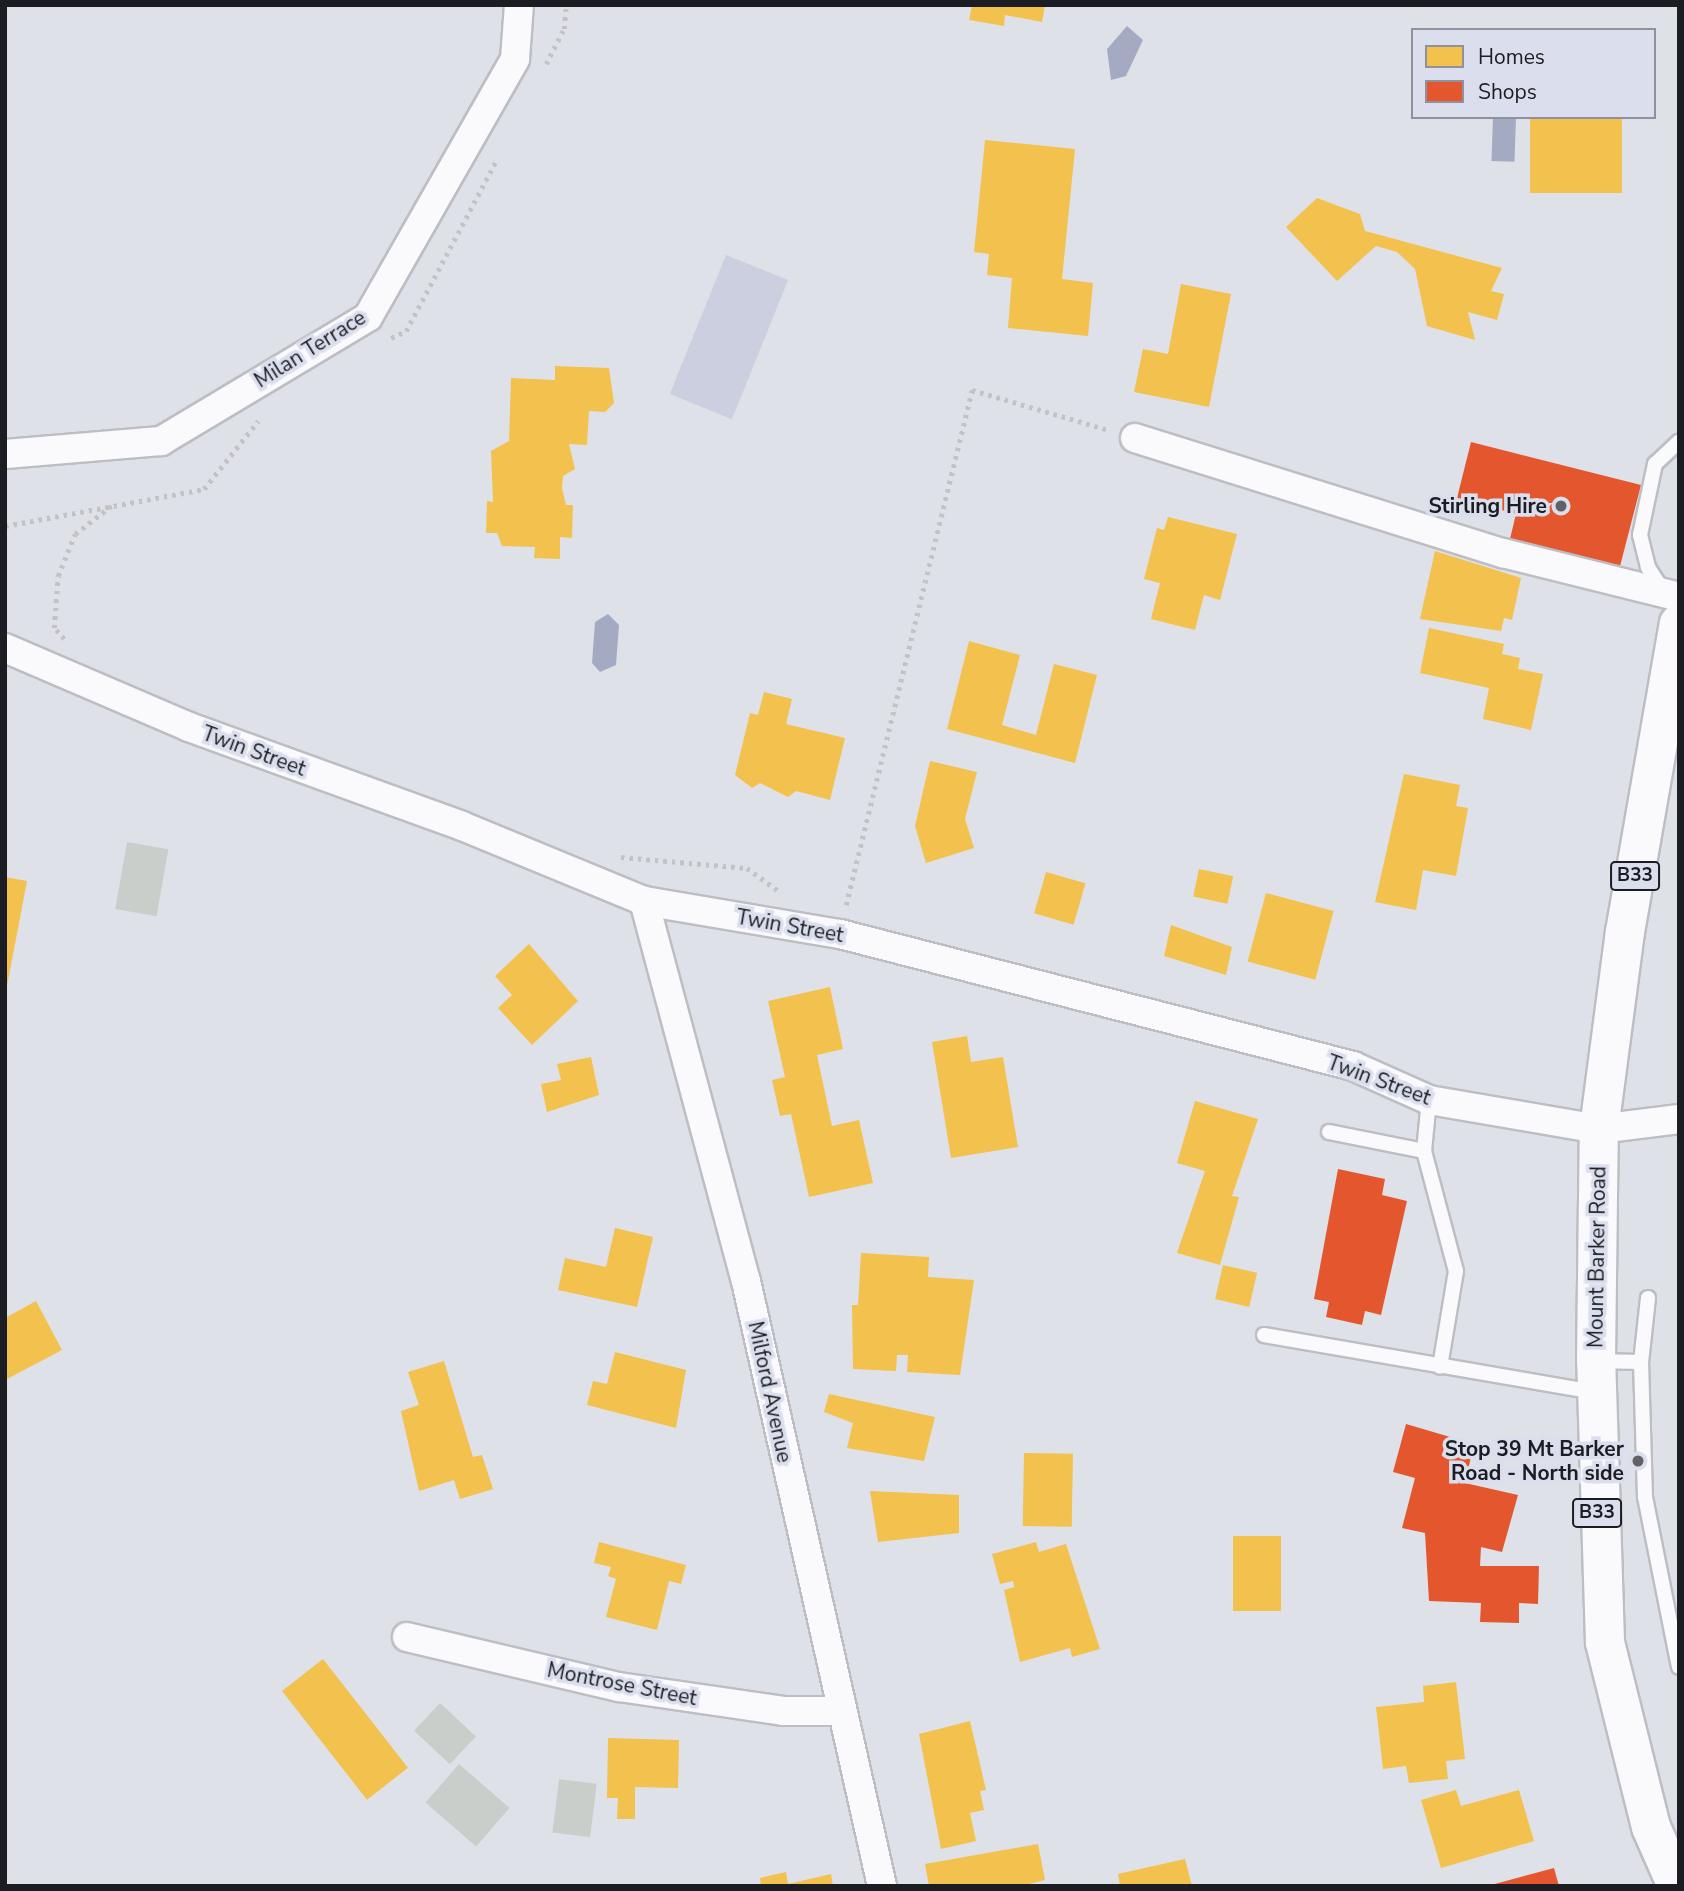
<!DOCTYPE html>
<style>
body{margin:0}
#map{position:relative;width:1684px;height:1891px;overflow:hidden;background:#dfe1e9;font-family:"Nunito Sans",sans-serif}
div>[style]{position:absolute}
.green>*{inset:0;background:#cbcfdf;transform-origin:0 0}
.water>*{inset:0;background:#a4aac2;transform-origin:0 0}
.homes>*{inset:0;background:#f2c14e;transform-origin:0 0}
.shops>*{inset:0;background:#e4572e}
.building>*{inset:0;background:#c9cecb;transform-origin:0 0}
.path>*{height:4.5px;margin-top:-2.25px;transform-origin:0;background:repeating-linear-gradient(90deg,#c3c3c6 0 3.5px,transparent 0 8.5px)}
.roads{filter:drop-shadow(2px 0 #bcbec3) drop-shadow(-2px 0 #bcbec3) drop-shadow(0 2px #bcbec3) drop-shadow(0 -2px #bcbec3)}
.lane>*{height:14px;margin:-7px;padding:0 7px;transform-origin:7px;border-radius:7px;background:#fafafc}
.street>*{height:28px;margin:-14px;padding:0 14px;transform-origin:14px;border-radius:14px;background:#fafafc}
.primary>*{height:38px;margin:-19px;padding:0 19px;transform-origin:19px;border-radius:19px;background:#fafafc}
.dots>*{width:19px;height:19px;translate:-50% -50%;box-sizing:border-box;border:4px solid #dbdeed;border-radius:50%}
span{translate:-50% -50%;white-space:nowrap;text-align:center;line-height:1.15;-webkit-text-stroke:7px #dbdeed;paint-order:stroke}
.shield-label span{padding:2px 5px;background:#dbdeed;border:2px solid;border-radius:5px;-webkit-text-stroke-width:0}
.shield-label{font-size:19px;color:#1c1d22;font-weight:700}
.street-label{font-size:21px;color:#1c1d22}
.poi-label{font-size:21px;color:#1c1d22;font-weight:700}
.right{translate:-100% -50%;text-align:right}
.frame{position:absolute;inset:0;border:7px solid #1c1d22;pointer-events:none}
.legend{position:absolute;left:1411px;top:28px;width:245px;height:91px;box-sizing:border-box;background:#dbdeed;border:2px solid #8f919c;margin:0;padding:9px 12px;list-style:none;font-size:21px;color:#1c1d22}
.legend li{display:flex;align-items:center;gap:14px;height:35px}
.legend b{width:35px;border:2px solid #8f919c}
</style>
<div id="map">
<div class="green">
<i style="left:726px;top:255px;width:67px;height:150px;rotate:22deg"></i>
</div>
<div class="water">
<i style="clip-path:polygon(1127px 26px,1143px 40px,1126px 76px,1111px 80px,1107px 49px)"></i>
<i style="left:1493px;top:117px;width:23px;height:44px;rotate:2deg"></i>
<i style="clip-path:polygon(608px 614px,619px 625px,616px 665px,600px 672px,592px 663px,595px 622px)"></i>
</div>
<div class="homes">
<i style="clip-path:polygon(972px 5px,1045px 5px,1042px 22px,1005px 15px,1004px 26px,969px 20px)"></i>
<i style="left:1530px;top:117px;width:92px;height:76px"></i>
<i style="clip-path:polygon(985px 140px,1075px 149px,1062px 279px,1093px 283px,1088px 336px,1008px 328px,1012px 278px,987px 275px,989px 254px,974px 252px)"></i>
<i style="clip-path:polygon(1317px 198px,1360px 214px,1365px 231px,1502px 268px,1491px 291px,1504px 294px,1497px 320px,1468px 312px,1475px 340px,1427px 326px,1415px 269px,1397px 252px,1376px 246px,1337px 281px,1286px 227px)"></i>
<i style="clip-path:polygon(1181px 284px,1231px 294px,1209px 407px,1134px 392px,1143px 349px,1168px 354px)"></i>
<i style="clip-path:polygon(555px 366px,609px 368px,614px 403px,605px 412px,589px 411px,587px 445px,569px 444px,575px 469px,563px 476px,562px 488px,566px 505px,573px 505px,572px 538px,560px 537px,560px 559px,534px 558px,535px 547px,502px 546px,497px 533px,486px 533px,487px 501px,493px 502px,491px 451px,509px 441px,511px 378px,555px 380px)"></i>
<i style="clip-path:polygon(1168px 517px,1237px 534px,1220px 600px,1204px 595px,1195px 630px,1151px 619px,1160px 583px,1144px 579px,1157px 528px,1164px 530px)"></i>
<i style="clip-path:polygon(1435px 551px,1521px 578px,1512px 620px,1504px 618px,1501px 631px,1420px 619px)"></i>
<i style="clip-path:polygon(1429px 628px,1504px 644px,1502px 654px,1520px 658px,1518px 669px,1543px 674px,1531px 730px,1483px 719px,1489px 688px,1420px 673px)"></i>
<i style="clip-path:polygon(969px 641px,1020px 655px,1002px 725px,1036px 735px,1054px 664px,1097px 675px,1075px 763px,947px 729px)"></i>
<i style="clip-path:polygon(764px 692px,792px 699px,786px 724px,845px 738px,830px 800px,796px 791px,788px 797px,760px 783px,752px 788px,735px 775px,750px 713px,758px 715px)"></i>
<i style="clip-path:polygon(930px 761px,977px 772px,965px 819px,974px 848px,926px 863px,915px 826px)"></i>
<i style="clip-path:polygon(1404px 774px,1460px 785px,1456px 806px,1468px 808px,1456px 876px,1423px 870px,1416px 910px,1375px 902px)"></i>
<i style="left:1199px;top:869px;width:35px;height:28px;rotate:12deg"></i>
<i style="left:1046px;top:872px;width:41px;height:43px;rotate:16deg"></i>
<i style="clip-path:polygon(5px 877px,27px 881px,7px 986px,5px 986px)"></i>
<i style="left:1266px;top:893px;width:70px;height:71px;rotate:15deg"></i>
<i style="clip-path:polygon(1171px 925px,1232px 947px,1226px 975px,1164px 956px)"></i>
<i style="clip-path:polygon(529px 944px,578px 1001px,532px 1045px,498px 1008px,512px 995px,495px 976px)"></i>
<i style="clip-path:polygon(830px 987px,843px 1049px,817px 1055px,832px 1126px,859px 1120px,873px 1183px,809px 1197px,791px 1114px,780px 1116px,772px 1080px,785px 1077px,768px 1001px)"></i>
<i style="clip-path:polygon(967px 1036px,971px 1062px,1003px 1057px,1018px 1147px,951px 1158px,932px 1042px)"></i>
<i style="clip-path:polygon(591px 1057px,599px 1095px,547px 1112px,541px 1084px,561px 1080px,557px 1064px)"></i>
<i style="clip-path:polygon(1195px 1101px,1258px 1119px,1232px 1196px,1239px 1197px,1220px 1265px,1177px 1253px,1205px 1171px,1177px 1163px)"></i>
<i style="clip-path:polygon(615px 1228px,653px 1237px,637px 1307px,558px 1290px,565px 1258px,606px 1267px)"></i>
<i style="clip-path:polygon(861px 1253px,929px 1257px,928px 1277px,974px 1280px,960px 1375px,907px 1372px,908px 1355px,897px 1355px,896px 1371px,853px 1369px,852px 1305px,858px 1305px)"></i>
<i style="left:1223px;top:1265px;width:35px;height:35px;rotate:13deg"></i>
<i style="clip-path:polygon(36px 1301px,62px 1350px,5px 1380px,5px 1318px)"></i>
<i style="clip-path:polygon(615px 1352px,686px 1370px,676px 1428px,587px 1405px,593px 1381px,607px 1384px)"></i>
<i style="clip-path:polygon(444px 1361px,473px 1457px,482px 1455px,493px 1489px,460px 1499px,454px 1480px,419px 1491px,401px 1411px,419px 1405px,408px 1372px)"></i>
<i style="clip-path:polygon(829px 1394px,935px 1417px,924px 1461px,847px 1448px,853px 1423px,824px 1412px)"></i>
<i style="left:1024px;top:1453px;width:49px;height:73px;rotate:1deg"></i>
<i style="clip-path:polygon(870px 1491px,959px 1495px,959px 1533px,878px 1542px)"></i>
<i style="left:1233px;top:1536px;width:48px;height:75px"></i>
<i style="clip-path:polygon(599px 1542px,686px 1565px,681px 1584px,669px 1581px,657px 1630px,606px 1617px,616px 1579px,608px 1576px,611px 1567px,594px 1563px)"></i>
<i style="clip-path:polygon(1036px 1542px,1039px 1552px,1066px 1544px,1100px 1649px,1072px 1657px,1070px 1648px,1020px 1662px,1004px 1590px,1014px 1587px,1013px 1581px,1000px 1584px,992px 1554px)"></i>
<i style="left:323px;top:1659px;width:138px;height:52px;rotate:52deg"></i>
<i style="clip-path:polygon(1456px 1682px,1465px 1759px,1446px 1761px,1448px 1779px,1409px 1783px,1406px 1766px,1383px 1769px,1376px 1707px,1424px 1702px,1423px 1686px)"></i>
<i style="clip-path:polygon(970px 1721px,986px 1790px,980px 1791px,984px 1810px,970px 1813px,976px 1841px,941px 1849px,919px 1734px)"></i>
<i style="clip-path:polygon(608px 1738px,679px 1740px,678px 1788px,635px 1787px,635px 1819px,617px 1819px,618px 1798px,607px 1798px)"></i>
<i style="clip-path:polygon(1456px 1790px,1461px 1806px,1519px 1790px,1534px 1841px,1441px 1868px,1421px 1800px)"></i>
<i style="clip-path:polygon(1038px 1844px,1045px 1880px,1021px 1886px,929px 1886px,925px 1864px)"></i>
<i style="clip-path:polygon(1185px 1859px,1192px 1886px,1120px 1886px,1118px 1874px)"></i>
<i style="clip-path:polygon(786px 1872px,788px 1884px,831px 1874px,833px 1886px,761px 1886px,760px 1878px)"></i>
</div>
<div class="shops">
<i style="clip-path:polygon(1471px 442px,1641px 485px,1618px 574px,1509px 543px,1516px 514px,1457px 498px)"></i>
<i style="clip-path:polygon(1338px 1169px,1385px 1179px,1382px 1195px,1407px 1201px,1381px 1315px,1365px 1311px,1362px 1325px,1326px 1317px,1329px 1302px,1314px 1299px)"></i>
<i style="clip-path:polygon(1406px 1424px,1474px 1444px,1465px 1483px,1518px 1495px,1502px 1552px,1481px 1547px,1480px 1566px,1539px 1566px,1538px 1604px,1519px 1603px,1519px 1623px,1480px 1622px,1481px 1603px,1429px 1601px,1425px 1533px,1402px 1528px,1415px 1478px,1393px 1472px)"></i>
<i style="clip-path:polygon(1554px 1868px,1559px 1886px,1491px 1886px,1491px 1885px)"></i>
</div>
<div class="building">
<i style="left:127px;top:842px;width:42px;height:68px;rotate:10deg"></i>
<i style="left:440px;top:1703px;width:49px;height:38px;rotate:43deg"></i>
<i style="left:459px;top:1764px;width:67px;height:51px;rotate:41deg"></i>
<i style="left:559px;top:1779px;width:38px;height:54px;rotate:7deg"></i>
</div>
<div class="path">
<i style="left:546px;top:64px;width:39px;rotate:-63deg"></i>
<i style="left:564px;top:29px;width:24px;rotate:-85deg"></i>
<i style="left:391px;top:338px;width:17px;rotate:-25deg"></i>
<i style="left:406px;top:331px;width:195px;rotate:-62.1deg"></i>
<i style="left:5px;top:526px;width:202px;rotate:-10.5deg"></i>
<i style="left:204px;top:489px;width:87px;rotate:-51.5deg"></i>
<i style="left:64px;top:639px;width:15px;rotate:-132deg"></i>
<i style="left:54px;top:628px;width:52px;rotate:-85.6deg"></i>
<i style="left:58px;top:576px;width:45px;rotate:-68deg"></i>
<i style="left:75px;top:534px;width:51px;rotate:-37.8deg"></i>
<i style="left:621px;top:857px;width:126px;rotate:5deg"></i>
<i style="left:747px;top:868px;width:39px;rotate:36deg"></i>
<i style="left:846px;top:905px;width:530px;rotate:-76.25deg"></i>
<i style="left:972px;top:390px;width:143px;rotate:16.3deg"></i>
</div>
<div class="roads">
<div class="lane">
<i style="left:1664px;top:592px;width:30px;rotate:-123deg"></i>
<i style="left:1648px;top:567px;width:33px;rotate:-104deg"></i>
<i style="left:1640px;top:535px;width:73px;rotate:-78.1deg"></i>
<i style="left:1655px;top:464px;width:33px;rotate:-43deg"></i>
<i style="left:1329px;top:1132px;width:97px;rotate:11.3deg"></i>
<i style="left:1424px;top:1151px;width:124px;rotate:75.1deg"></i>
<i style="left:1456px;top:1271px;width:97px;rotate:99.5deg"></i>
<i style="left:1424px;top:1151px;width:51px;rotate:-84.4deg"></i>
<i style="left:1648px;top:1298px;width:64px;rotate:96.2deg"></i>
<i style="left:1641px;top:1362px;width:135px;rotate:88.3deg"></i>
<i style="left:1645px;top:1497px;width:173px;rotate:78.7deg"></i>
<i style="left:1264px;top:1335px;width:336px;rotate:9.8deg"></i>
<i style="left:1597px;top:1361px;width:44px;rotate:1.3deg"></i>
</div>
<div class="street">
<i style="left:1135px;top:438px;width:386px;rotate:17.4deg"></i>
<i style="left:1503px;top:553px;width:181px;rotate:14deg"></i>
<i style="left:5px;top:454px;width:157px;rotate:-4.8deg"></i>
<i style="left:161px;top:441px;width:241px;rotate:-30.9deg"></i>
<i style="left:368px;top:317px;width:297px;rotate:-60.3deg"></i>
<i style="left:515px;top:59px;width:54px;rotate:-85.8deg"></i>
<i style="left:5px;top:648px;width:200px;rotate:23.2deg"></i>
<i style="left:189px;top:727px;width:290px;rotate:19.9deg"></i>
<i style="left:462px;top:826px;width:197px;rotate:22.4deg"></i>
<i style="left:644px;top:901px;width:199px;rotate:9.6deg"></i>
<i style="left:840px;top:934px;width:530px;rotate:14.43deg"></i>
<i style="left:1353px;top:1066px;width:83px;rotate:24.1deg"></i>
<i style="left:1429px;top:1100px;width:172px;rotate:9.7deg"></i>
<i style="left:1599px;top:1129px;width:81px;rotate:-7.1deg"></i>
<i style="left:644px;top:901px;width:393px;rotate:75deg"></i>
<i style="left:746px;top:1281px;width:620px;rotate:77.33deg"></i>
<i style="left:407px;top:1637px;width:218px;rotate:13.3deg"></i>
<i style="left:619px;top:1687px;width:166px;rotate:8.3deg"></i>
<i style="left:783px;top:1711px;width:56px"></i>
</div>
<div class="primary">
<i style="left:1677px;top:1886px;width:64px;rotate:-113.8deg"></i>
<i style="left:1651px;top:1827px;width:191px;rotate:-104deg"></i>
<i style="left:1605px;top:1642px;width:281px;rotate:-91.8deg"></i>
<i style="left:1596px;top:1361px;width:232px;rotate:-89.3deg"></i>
<i style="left:1599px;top:1129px;width:199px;rotate:-82.5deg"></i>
<i style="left:1625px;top:932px;width:313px;rotate:-80.1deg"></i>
</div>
</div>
<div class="dots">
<i style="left:1561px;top:506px;background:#606268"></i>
<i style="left:1638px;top:1461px;background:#606268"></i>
</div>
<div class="shield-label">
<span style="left:1635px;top:876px">B33</span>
<span style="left:1597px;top:1513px">B33</span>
</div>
<div class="street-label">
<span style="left:310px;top:349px;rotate:-32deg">Milan Terrace</span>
<span style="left:254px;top:751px;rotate:20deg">Twin Street</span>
<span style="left:790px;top:926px;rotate:10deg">Twin Street</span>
<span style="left:1379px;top:1080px;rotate:20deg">Twin Street</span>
<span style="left:1597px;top:1257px;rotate:-89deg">Mount Barker Road</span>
<span style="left:770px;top:1392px;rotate:78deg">Milford Avenue</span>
<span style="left:622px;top:1684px;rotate:11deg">Montrose Street</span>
</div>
<div class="poi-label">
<span class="right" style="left:1547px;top:506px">Stirling Hire</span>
<span class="right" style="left:1624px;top:1461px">Stop 39 Mt Barker<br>Road - North side</span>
</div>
<div class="frame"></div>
<ul class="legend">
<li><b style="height:19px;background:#f2c14e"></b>Homes</li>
<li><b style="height:19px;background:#e4572e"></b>Shops</li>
</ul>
</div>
